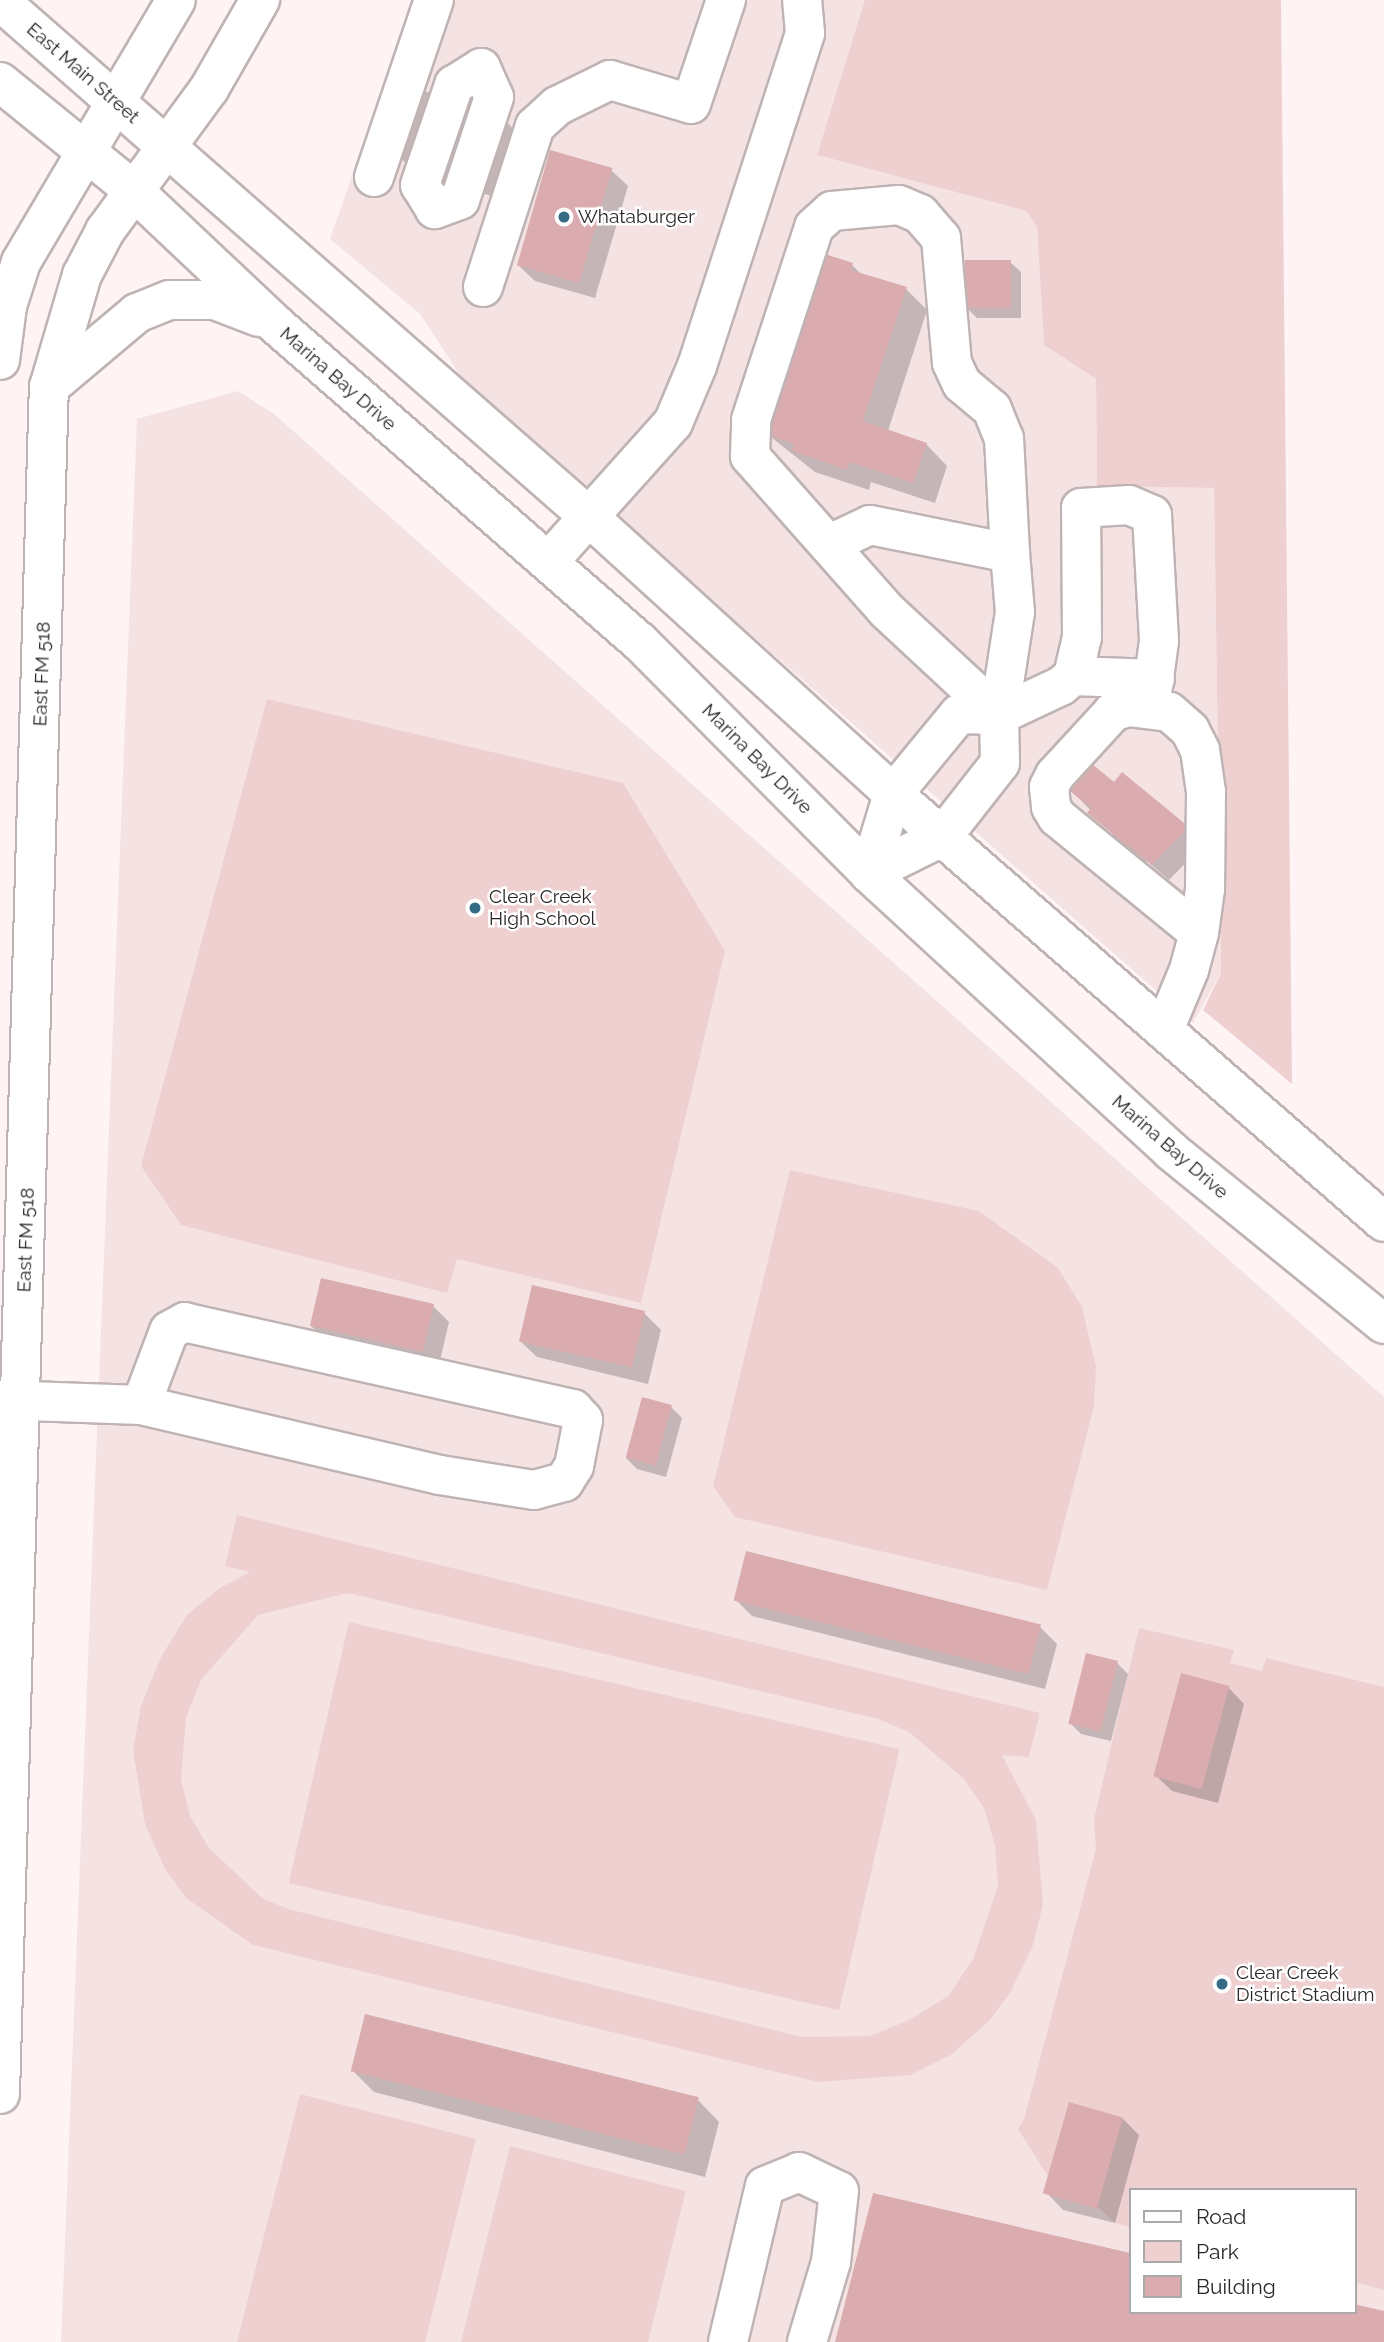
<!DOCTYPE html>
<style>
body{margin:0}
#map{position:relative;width:1384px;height:2342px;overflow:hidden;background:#fff4f5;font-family:Raleway,sans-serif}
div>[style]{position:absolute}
.built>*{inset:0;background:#f5e3e4}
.green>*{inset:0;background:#eed0d1;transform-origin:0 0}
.shadow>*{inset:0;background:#0003}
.building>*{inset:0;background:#daacaf;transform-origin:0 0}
.roads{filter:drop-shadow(2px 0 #bfb3b3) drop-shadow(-2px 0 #bfb3b3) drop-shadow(0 2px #bfb3b3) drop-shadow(0 -2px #bfb3b3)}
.minor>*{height:38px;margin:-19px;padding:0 19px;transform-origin:19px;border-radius:19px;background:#fff}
.major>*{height:38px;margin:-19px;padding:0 19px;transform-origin:19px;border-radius:19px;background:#fff}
.dots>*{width:19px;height:19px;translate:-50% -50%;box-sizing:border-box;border:4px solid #fff;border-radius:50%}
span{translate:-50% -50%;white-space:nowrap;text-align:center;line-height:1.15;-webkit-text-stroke:5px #fff;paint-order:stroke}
.street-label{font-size:19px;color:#2b2727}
.poi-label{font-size:19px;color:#2b2727}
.left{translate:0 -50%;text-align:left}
.legend{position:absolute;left:1129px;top:2188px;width:228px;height:126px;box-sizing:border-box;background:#fff;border:2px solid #aaa9a9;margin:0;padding:9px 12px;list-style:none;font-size:21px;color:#2b2727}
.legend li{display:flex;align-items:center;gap:14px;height:35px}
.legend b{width:35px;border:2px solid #aaa9a9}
</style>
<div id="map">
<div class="built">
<i style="clip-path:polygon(413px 0,868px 0,817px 155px,1026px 211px,1037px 227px,1044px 345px,1096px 379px,1097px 486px,1214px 488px,1221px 973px,1193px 1023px,466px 384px,420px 314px,330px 239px)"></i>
<i style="clip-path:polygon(evenodd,238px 391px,274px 414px,1384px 1397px,1384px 2342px,61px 2342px,137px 419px,238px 391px,1130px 2190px,1354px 2190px,1354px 2312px,1130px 2312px,1130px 2190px)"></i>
</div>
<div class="green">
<i style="clip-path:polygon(865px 0,1281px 0,1292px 1084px,1203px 1010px,1221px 973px,1214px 488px,1097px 486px,1096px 379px,1044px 345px,1037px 227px,1026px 211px,817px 155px)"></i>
<i style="clip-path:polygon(267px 699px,623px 783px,725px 951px,641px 1303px,457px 1259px,447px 1293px,181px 1225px,141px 1166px)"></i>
<i style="clip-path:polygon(790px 1170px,979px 1211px,1058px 1268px,1082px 1307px,1096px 1367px,1094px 1406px,1047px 1590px,735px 1517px,713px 1486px)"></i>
<i style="clip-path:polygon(evenodd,237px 1515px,1040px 1713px,1029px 1757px,1002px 1755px,1036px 1820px,1043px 1904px,1033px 1945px,1010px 1993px,989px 2021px,951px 2055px,910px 2075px,818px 2082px,253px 1945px,186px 1898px,165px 1869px,145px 1824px,133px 1750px,141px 1706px,161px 1657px,187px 1615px,220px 1588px,250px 1572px,225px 1566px,237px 1515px,348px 1593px,878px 1719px,909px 1732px,964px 1779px,984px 1808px,995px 1845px,998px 1886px,973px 1959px,948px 1996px,909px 2020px,870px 2036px,802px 2037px,288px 1909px,262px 1898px,209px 1848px,190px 1816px,181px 1779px,186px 1718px,201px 1680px,258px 1615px,348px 1593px)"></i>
<i style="left:349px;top:1622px;width:565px;height:268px;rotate:13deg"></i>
<i style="clip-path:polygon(1139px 1628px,1234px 1650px,1230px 1663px,1262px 1671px,1266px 1658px,1384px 1687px,1384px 2290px,1354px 2282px,1354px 2190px,1130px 2190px,1130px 2227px,1115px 2223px,1099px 2208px,1045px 2194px,1049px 2178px,1018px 2129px,1024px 2119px,1096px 1849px,1094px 1819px)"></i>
<i style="clip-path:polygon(300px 2094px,476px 2139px,425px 2342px,237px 2342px)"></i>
<i style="clip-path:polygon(510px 2146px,686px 2191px,648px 2342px,461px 2342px)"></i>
</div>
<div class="shadow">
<i style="clip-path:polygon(418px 89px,502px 117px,518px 134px,497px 198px,413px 170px,396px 154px)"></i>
<i style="clip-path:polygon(611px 170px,628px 186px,595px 298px,535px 281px,518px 265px)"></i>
<i style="clip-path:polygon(1010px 262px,1021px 272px,1021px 318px,977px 318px,966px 307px)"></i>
<i style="clip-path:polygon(852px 265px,862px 275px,906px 289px,927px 310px,888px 431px,926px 444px,947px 466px,935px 503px,871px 482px,869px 490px,815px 472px,767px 434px)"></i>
<i style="clip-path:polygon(1122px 774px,1204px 844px,1169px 880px,1147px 861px,1138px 871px,1114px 835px,1072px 791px,1114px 784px)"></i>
<i style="clip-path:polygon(433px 1306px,449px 1322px,438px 1369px,328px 1342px,311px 1326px)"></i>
<i style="clip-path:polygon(644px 1313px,661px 1330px,648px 1384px,537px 1357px,520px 1341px)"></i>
<i style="clip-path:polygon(671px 1407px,682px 1418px,666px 1477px,637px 1469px,626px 1458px)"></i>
<i style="clip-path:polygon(735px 1599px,1040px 1627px,1057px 1644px,1045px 1689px,752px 1616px)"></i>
<i style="clip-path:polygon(1117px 1663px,1128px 1674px,1111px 1741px,1081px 1734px,1070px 1723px)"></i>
<i style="clip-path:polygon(1228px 1687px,1244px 1704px,1218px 1803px,1172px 1791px,1155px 1775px)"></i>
<i style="clip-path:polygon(352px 2070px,698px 2100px,719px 2122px,705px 2177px,374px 2092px)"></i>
<i style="clip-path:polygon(1122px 2118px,1139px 2135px,1115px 2223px,1063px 2210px,1047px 2193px)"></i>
</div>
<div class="building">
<i style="left:550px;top:150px;width:65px;height:120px;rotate:16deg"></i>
<i style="clip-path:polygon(825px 254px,853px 263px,851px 270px,907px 287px,863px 421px,927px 443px,913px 483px,850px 462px,847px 470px,792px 451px,794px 444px,765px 434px)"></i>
<i style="left:965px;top:260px;width:46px;height:48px"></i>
<i style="clip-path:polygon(1092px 764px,1114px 782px,1122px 772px,1189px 827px,1152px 865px,1129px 846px,1121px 856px,1105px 843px,1113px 834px,1087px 813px,1091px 808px,1070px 791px)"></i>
<i style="left:321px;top:1278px;width:116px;height:49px;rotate:13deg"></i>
<i style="left:532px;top:1285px;width:116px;height:58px;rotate:13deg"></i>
<i style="left:642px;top:1397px;width:31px;height:63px;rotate:15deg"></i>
<i style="left:746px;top:1551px;width:304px;height:51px;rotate:14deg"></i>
<i style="left:1086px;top:1653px;width:33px;height:73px;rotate:14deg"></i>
<i style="left:1181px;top:1673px;width:50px;height:107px;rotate:15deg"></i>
<i style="left:365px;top:2014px;width:344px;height:59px;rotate:14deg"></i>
<i style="left:1069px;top:2102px;width:56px;height:95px;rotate:16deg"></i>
<i style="clip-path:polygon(873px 2193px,1130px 2253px,1130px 2312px,1354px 2312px,1354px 2304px,1384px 2311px,1384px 2342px,835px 2342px)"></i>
</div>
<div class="roads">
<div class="minor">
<i style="left:481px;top:68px;width:32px;rotate:66deg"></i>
<i style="left:494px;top:97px;width:108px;rotate:108.3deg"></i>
<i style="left:460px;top:200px;width:27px;rotate:160deg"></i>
<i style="left:435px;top:209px;width:28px;rotate:-122deg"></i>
<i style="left:420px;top:185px;width:106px;rotate:-71.2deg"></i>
<i style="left:454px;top:85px;width:32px;rotate:-32deg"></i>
<i style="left:374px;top:177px;width:187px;rotate:-71.3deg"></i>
<i style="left:483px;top:287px;width:169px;rotate:-72.1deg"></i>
<i style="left:535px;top:126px;width:30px;rotate:-42deg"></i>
<i style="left:557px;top:106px;width:59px;rotate:-26.1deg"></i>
<i style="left:610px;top:80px;width:84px;rotate:16.5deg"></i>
<i style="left:691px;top:104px;width:110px;rotate:-71.4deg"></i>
<i style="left:830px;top:544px;width:44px;rotate:-25.4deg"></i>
<i style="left:870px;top:525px;width:143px;rotate:11.3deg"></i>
<i style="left:1010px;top:553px;width:59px;rotate:85.2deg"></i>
<i style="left:1015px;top:612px;width:104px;rotate:98.8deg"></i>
<i style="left:999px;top:715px;width:48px;rotate:88.8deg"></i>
<i style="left:1000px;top:763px;width:94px;rotate:128.1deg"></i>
<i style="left:942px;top:837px;width:81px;rotate:153.7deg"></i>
<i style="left:549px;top:561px;width:186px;rotate:-48.1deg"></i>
<i style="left:673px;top:423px;width:62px;rotate:-67.2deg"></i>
<i style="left:697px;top:366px;width:350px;rotate:-72deg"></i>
<i style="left:805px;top:33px;width:33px;rotate:-95deg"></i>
<i style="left:1073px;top:676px;width:82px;rotate:2.1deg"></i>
<i style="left:999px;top:715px;width:153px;rotate:-137.1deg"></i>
<i style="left:887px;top:611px;width:207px;rotate:-131.5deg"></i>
<i style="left:750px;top:456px;width:36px;rotate:-88deg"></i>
<i style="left:751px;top:420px;width:203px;rotate:-71.9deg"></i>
<i style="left:814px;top:227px;width:24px;rotate:-42deg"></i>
<i style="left:832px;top:211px;width:67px;rotate:-5.1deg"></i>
<i style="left:899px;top:205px;width:23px;rotate:23deg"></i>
<i style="left:920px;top:214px;width:32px;rotate:49deg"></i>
<i style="left:941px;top:238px;width:125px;rotate:85deg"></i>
<i style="left:952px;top:363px;width:23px;rotate:65deg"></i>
<i style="left:962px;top:384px;width:39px;rotate:40deg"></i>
<i style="left:992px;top:409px;width:31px;rotate:68deg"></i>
<i style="left:1004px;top:438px;width:115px;rotate:87deg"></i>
<i style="left:869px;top:873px;width:83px;rotate:-73.1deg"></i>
<i style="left:893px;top:794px;width:104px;rotate:-50.5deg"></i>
<i style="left:959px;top:714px;width:40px;rotate:1.4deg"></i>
<i style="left:999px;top:715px;width:68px;rotate:-25.1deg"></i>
<i style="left:1061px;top:686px;width:16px;rotate:-40deg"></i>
<i style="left:1073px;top:676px;width:40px;rotate:-77deg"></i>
<i style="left:1082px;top:637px;width:129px;rotate:-90.4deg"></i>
<i style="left:1081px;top:508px;width:48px;rotate:-3.6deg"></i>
<i style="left:1129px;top:505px;width:25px;rotate:23deg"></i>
<i style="left:1152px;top:515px;width:126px;rotate:86.8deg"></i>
<i style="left:1159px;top:641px;width:68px;rotate:97.7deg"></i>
<i style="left:1164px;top:1030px;width:65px;rotate:-67.4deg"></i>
<i style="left:1189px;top:970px;width:38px;rotate:-75deg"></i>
<i style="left:1199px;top:933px;width:44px;rotate:-82.2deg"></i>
<i style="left:1205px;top:889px;width:97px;rotate:-89.4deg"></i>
<i style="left:1206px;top:792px;width:42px;rotate:-98.1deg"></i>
<i style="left:1200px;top:750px;width:22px;rotate:-117deg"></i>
<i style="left:1190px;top:730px;width:28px;rotate:-139deg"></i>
<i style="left:1169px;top:712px;width:41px;rotate:-173deg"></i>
<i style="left:1128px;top:707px;width:16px;rotate:162deg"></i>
<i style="left:1113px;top:712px;width:86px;rotate:132.6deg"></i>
<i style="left:1055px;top:775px;width:13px;rotate:117deg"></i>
<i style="left:1049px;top:787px;width:20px;rotate:84deg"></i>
<i style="left:1051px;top:807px;width:12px;rotate:59deg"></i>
<i style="left:1057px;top:817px;width:183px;rotate:39.2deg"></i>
<i style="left:0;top:1400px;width:141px;rotate:2deg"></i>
<i style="left:141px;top:1405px;width:307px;rotate:13.2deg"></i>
<i style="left:440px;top:1475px;width:95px;rotate:9.1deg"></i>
<i style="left:534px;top:1490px;width:31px;rotate:-15deg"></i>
<i style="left:564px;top:1482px;width:19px;rotate:-58deg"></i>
<i style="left:574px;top:1466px;width:47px;rotate:-78.9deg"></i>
<i style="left:583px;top:1420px;width:15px;rotate:-132deg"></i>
<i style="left:573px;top:1409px;width:398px;rotate:-167.4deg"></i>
<i style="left:185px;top:1322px;width:18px;rotate:151deg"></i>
<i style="left:169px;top:1331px;width:79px;rotate:110.7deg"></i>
<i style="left:728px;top:2342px;width:160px;rotate:-76.7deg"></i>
<i style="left:765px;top:2186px;width:37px;rotate:-22deg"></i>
<i style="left:799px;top:2172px;width:44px;rotate:25.4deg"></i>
<i style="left:839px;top:2191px;width:71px;rotate:96.4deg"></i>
<i style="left:831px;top:2262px;width:84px;rotate:106.7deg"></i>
</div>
<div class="major">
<i style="left:0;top:1px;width:782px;rotate:41.21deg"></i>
<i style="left:588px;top:516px;width:413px;rotate:42.3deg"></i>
<i style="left:893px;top:794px;width:651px;rotate:41.08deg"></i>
<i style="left:0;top:82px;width:173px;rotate:39.1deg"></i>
<i style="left:134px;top:191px;width:192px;rotate:43.3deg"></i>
<i style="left:274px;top:323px;width:484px;rotate:41.1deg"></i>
<i style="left:639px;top:641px;width:327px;rotate:45.2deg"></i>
<i style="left:869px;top:873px;width:410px;rotate:42.6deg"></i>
<i style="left:1171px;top:1151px;width:274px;rotate:39.1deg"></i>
<i style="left:0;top:360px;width:54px;rotate:-82.6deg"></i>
<i style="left:7px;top:306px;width:46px;rotate:-72.3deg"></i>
<i style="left:21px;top:262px;width:304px;rotate:-59.4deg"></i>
<i style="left:49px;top:387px;width:115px;rotate:-40.1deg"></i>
<i style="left:137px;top:313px;width:35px;rotate:-22deg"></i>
<i style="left:170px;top:300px;width:45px"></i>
<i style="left:215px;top:300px;width:47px;rotate:21.1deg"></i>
<i style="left:0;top:2094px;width:1708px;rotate:-88.36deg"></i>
<i style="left:49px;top:387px;width:117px;rotate:-73.6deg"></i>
<i style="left:82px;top:275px;width:50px;rotate:-62.4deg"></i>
<i style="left:105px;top:231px;width:176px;rotate:-53.8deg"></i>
<i style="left:209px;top:89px;width:103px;rotate:-60.2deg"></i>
</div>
</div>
<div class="dots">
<i style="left:564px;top:217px;background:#346c86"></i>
<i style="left:475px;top:908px;background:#346c86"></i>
<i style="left:1222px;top:1984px;background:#346c86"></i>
</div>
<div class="street-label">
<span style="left:83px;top:73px;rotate:41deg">East Main Street</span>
<span style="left:338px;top:379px;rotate:41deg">Marina Bay Drive</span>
<span style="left:42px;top:674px;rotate:-88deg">East FM 518</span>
<span style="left:757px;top:759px;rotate:45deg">Marina Bay Drive</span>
<span style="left:1170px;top:1147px;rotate:41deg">Marina Bay Drive</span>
<span style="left:26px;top:1240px;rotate:-88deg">East FM 518</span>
</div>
<div class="poi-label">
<span class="left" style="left:578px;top:217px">Whataburger</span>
<span class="left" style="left:489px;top:908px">Clear Creek<br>High School</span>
<span class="left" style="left:1236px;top:1984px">Clear Creek<br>District Stadium</span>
</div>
<ul class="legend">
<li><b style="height:9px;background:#fff"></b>Road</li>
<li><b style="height:19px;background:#eed0d1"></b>Park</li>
<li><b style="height:19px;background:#daacaf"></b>Building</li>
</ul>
</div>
